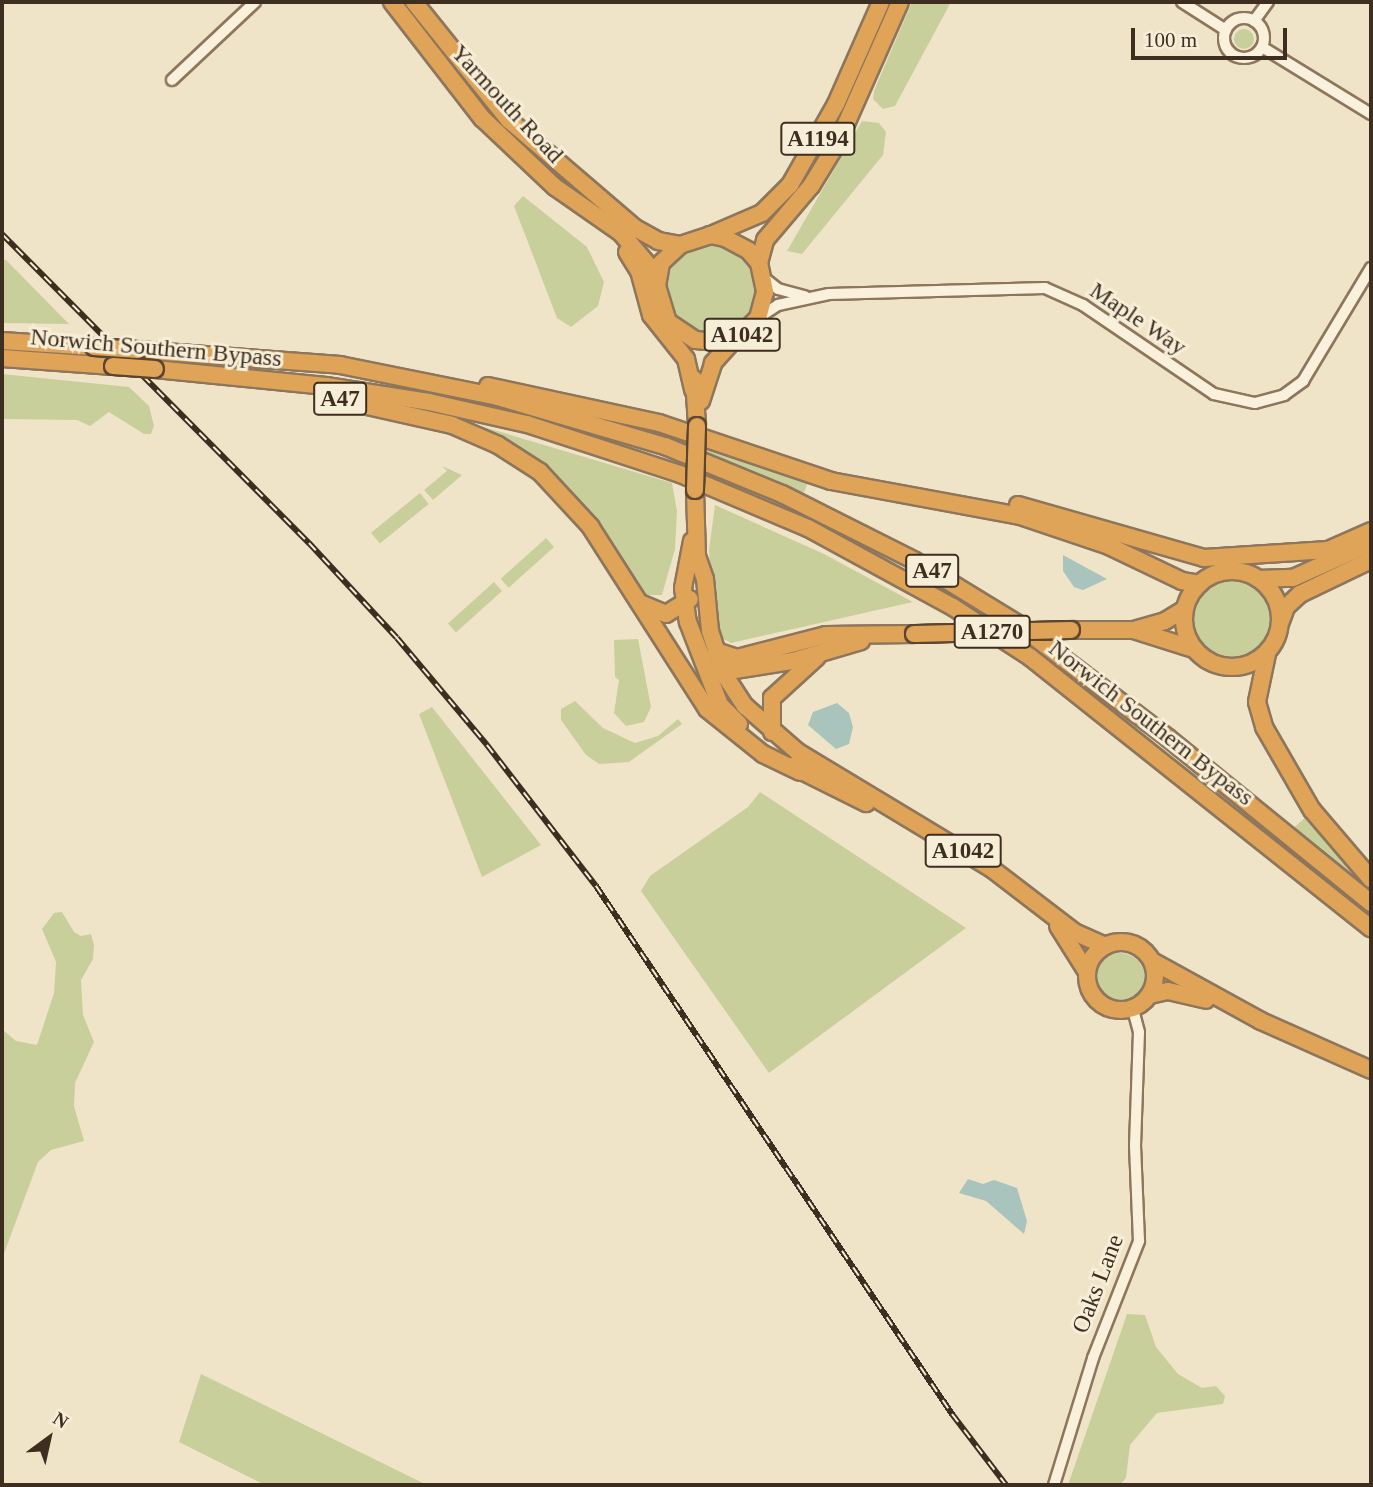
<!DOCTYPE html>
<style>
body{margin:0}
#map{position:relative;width:1373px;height:1487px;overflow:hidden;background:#f0e4c8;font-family:"Times New Roman",serif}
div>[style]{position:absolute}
.green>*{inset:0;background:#c9cf9b;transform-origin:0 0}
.round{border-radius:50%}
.water>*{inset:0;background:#a9c4bc}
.roads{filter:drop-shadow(2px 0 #8d765c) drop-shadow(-2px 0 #8d765c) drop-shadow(0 2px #8d765c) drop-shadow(0 -2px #8d765c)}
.minor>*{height:10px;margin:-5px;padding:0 5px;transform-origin:5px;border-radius:5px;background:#faf1dc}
.minor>.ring{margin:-5px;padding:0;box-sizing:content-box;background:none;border:10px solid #faf1dc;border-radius:50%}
.highway>*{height:16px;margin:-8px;padding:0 8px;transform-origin:8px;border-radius:8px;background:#e0a458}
.highway>.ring{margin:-8px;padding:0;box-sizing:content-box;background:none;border:16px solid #e0a458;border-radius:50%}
.rail>*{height:6px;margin-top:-3px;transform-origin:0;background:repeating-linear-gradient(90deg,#f7eed8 0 10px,#3d2e20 0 20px);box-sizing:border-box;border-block:2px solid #3d2e20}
.bridges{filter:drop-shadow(2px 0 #5b4430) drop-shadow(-2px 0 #5b4430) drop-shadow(0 2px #5b4430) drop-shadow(0 -2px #5b4430)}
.highway-bridge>*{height:16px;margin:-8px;padding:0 8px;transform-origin:8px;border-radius:8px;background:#e0a458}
span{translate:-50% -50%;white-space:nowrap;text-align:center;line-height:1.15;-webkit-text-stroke:6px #f7eed8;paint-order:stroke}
.shield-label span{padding:2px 5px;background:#f7eed8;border:2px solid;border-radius:5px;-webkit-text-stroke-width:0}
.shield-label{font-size:23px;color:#3d2e20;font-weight:700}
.street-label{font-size:24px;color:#3d2e20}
.frame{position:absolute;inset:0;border:4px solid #3d2e20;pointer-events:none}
.north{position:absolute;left:14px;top:1403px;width:70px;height:70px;-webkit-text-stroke:5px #f7eed8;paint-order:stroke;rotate:33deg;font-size:19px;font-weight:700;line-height:28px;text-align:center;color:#3d2e20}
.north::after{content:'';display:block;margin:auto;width:24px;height:32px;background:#3d2e20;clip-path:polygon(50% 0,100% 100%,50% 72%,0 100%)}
.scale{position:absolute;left:1131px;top:28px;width:156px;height:32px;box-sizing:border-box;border:4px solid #3d2e20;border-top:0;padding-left:9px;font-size:21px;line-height:24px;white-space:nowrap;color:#3d2e20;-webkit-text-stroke:5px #f7eed8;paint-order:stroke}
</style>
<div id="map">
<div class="green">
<i style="clip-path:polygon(912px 2px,951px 2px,895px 106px,883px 109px,873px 99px,874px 91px)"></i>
<i class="round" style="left:1234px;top:29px;width:20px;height:20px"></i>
<i style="clip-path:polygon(862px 121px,879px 123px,886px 132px,883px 155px,802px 254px,787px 251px)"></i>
<i style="clip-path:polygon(523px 196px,587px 247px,604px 282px,598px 306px,571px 327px,557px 318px,514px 206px)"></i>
<i class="round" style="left:665px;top:244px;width:92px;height:92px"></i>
<i style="clip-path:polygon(2px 260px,6px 260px,69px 324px,2px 323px)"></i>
<i style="clip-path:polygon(2px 374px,129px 387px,149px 406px,154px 426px,151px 434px,144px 434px,109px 412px,90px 426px,77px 420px,2px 419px)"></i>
<i style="clip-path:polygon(618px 417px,671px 434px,808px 482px,804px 493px,721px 458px,616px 421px)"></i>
<i style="clip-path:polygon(474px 424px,672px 483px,677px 511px,675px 549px,662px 595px,645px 595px,604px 532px,473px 429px)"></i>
<i style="clip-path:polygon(442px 466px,462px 475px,433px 500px,424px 490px,447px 471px)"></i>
<i style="left:420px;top:493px;width:14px;height:63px;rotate:51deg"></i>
<i style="clip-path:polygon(715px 505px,824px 554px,913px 602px,731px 643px,718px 636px,712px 615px,709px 550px)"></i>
<i style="left:546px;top:538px;width:12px;height:61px;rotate:48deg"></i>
<i class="round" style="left:1194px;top:581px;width:78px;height:78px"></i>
<i style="left:494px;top:582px;width:12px;height:62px;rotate:48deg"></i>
<i style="clip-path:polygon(638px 639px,651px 707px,644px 722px,626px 726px,614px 713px,619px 680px,615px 677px,614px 640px)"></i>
<i style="clip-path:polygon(575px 701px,603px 728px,635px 743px,658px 736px,678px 719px,682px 724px,629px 762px,599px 764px,586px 755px,561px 720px,561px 709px)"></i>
<i style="clip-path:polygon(432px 707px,541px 845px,482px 877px,419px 714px)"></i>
<i style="clip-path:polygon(760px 792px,966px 928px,769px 1073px,641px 891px,650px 876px,748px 807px)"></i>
<i style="clip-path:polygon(1307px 816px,1371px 890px,1371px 896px,1291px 830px)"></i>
<i style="clip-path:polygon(62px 912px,74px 932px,81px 936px,91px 934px,94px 945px,93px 959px,81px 980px,83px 1015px,94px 1042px,75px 1083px,74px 1106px,84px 1141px,51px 1150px,38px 1162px,2px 1259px,2px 1029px,16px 1041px,37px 1045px,54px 993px,56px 962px,42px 929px,54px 913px)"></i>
<i class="round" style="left:1095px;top:953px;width:50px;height:50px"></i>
<i style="clip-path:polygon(1127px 1314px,1145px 1315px,1156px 1347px,1178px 1374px,1202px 1388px,1216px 1386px,1225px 1396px,1223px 1404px,1157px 1413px,1130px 1445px,1126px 1478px,1120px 1485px,1068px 1485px)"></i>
<i style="clip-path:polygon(201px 1374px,427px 1485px,265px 1485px,179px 1442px)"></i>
</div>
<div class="water">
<i style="clip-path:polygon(1063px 555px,1107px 579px,1083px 590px,1074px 587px,1063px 571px)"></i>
<i style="clip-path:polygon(837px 703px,849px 713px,853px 727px,849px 744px,836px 749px,808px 725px,813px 712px)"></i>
<i style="clip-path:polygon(968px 1179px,983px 1184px,994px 1180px,1017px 1188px,1027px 1221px,1024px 1234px,986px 1201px,959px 1193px)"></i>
</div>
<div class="roads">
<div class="minor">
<i style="left:1182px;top:2px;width:52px;rotate:32.5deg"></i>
<i class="ring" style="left:1224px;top:18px;width:30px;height:30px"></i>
<i style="left:1254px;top:21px;width:24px;rotate:-54deg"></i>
<i style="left:1262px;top:47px;width:128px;rotate:31.6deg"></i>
<i style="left:172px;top:80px;width:114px;rotate:-43.2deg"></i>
<i style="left:764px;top:278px;width:18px;rotate:38deg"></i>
<i style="left:778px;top:289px;width:28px;rotate:15deg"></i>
<i style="left:758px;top:318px;width:24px;rotate:-33deg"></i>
<i style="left:778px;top:305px;width:52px;rotate:-12.2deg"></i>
<i style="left:829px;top:294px;width:216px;rotate:-1.6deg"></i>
<i style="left:1045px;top:288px;width:42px;rotate:24.1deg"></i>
<i style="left:1083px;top:305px;width:158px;rotate:34.2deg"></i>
<i style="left:1214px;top:394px;width:42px;rotate:12.4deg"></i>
<i style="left:1255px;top:403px;width:30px;rotate:-15deg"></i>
<i style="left:1284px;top:395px;width:24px;rotate:-36deg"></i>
<i style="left:1303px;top:381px;width:132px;rotate:-59deg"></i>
<i style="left:1054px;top:1485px;width:133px;rotate:-72.9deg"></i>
<i style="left:1093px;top:1358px;width:126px;rotate:-68.5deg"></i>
<i style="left:1139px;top:1241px;width:95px;rotate:-92.4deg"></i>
<i style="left:1135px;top:1146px;width:114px;rotate:-88deg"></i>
<i style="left:1139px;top:1032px;width:24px;rotate:-105deg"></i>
</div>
<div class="highway">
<i style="left:392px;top:2px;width:147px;rotate:52.2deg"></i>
<i style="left:482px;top:118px;width:100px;rotate:43.4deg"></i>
<i style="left:555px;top:187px;width:80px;rotate:34.9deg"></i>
<i style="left:621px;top:233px;width:43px;rotate:49.7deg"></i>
<i style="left:649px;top:266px;width:18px;rotate:68deg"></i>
<i style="left:414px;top:2px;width:151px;rotate:51.2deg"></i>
<i style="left:509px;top:120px;width:166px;rotate:40.6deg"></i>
<i style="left:635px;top:228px;width:26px;rotate:29deg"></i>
<i style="left:658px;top:241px;width:22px;rotate:10deg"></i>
<i style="left:680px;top:245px;width:32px;rotate:-18deg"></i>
<i style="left:710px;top:235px;width:15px;rotate:11deg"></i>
<i style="left:725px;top:238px;width:27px;rotate:28deg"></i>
<i style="left:749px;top:251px;width:16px;rotate:50deg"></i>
<i style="left:759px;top:263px;width:30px;rotate:78deg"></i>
<i style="left:765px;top:292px;width:27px;rotate:105deg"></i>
<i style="left:758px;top:318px;width:27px;rotate:135deg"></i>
<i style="left:739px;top:337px;width:22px;rotate:167deg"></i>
<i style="left:718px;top:342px;width:23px;rotate:-175deg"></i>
<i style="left:695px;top:340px;width:32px;rotate:-146deg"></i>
<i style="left:668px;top:322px;width:38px;rotate:-107deg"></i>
<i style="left:657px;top:286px;width:23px;rotate:-80deg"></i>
<i style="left:661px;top:263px;width:26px;rotate:-43deg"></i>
<i style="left:713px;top:234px;width:53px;rotate:-23.2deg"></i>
<i style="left:762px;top:213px;width:40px;rotate:-45deg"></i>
<i style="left:790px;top:185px;width:93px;rotate:-60.4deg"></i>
<i style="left:836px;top:104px;width:111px;rotate:-66.2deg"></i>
<i style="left:627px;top:252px;width:22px;rotate:58deg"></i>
<i style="left:639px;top:271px;width:46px;rotate:74.7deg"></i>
<i style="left:651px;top:315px;width:56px;rotate:51.5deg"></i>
<i style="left:686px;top:359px;width:32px;rotate:77deg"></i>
<i style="left:759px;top:263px;width:24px;rotate:-75deg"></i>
<i style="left:765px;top:240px;width:71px;rotate:-49.6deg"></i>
<i style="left:811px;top:186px;width:52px;rotate:-58.5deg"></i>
<i style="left:838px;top:142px;width:153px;rotate:-66.1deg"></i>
<i style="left:2px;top:341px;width:92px;rotate:3.7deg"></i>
<i style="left:138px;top:350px;width:203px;rotate:4.2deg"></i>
<i style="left:340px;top:365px;width:161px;rotate:11.4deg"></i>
<i style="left:498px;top:397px;width:174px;rotate:16.4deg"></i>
<i style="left:665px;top:446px;width:126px;rotate:22.3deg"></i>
<i style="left:782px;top:494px;width:149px;rotate:26.7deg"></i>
<i style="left:915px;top:561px;width:119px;rotate:31.5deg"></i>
<i style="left:1016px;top:623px;width:191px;rotate:37.1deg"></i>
<i style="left:1168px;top:738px;width:262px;rotate:39.1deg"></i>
<i style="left:2px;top:358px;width:111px;rotate:4.1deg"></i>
<i style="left:155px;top:369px;width:172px;rotate:5.7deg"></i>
<i style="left:326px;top:386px;width:104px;rotate:8.8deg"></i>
<i style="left:429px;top:402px;width:100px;rotate:12.7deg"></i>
<i style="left:527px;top:424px;width:161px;rotate:18.1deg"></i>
<i style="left:680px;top:474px;width:139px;rotate:22.9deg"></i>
<i style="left:808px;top:528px;width:165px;rotate:28.6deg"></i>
<i style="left:953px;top:607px;width:92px;rotate:33deg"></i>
<i style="left:1030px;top:657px;width:436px;rotate:38.5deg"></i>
<i style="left:694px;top:379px;width:47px;rotate:86.3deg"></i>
<i style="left:488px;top:386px;width:175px;rotate:12.2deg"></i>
<i style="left:659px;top:423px;width:182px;rotate:18.6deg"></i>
<i style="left:831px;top:481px;width:192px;rotate:10.5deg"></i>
<i style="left:1020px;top:516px;width:94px;rotate:18.6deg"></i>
<i style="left:1109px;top:546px;width:81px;rotate:25.6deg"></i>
<i style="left:1182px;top:581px;width:18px;rotate:9deg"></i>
<i style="left:327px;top:397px;width:128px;rotate:12.6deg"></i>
<i style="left:452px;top:425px;width:50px;rotate:23.5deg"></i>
<i style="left:498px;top:445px;width:50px;rotate:32.7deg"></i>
<i style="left:540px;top:472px;width:74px;rotate:47.2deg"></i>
<i style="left:590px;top:526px;width:217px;rotate:57.4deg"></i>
<i style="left:707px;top:709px;width:72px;rotate:38.8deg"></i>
<i style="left:763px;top:754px;width:41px;rotate:25.9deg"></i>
<i style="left:701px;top:401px;width:40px;rotate:-72deg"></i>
<i style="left:713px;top:363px;width:31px;rotate:-48deg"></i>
<i style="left:695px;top:490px;width:66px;rotate:88.3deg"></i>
<i style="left:697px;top:556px;width:24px;rotate:71deg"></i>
<i style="left:705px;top:579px;width:52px;rotate:84.5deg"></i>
<i style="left:710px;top:631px;width:45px;rotate:72deg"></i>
<i style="left:724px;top:674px;width:38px;rotate:57deg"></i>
<i style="left:745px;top:706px;width:70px;rotate:41deg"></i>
<i style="left:798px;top:752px;width:227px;rotate:31.1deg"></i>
<i style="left:992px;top:869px;width:103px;rotate:37.5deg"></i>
<i style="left:1074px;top:932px;width:34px;rotate:24deg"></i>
<i style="left:1018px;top:505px;width:193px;rotate:15.9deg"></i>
<i style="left:1204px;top:558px;width:124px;rotate:-3.7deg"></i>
<i style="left:1328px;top:550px;width:47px;rotate:-23.8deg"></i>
<i style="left:692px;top:541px;width:48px;rotate:100.8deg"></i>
<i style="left:683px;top:588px;width:34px;rotate:82deg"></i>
<i style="left:688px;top:622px;width:89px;rotate:68.9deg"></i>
<i style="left:720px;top:705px;width:27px;rotate:45deg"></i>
<i class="ring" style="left:1184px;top:571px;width:80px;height:80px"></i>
<i style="left:1258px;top:579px;width:35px;rotate:-2deg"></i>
<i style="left:1293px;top:578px;width:85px;rotate:-24.2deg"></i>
<i style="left:640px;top:603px;width:28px;rotate:23deg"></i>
<i style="left:666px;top:614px;width:28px;rotate:-32deg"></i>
<i style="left:1281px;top:621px;width:15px;rotate:-70deg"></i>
<i style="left:1286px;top:607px;width:19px;rotate:-43deg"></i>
<i style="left:1300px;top:594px;width:79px;rotate:-25.6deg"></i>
<i style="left:1071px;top:630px;width:63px"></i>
<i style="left:1134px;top:630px;width:32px;rotate:-16deg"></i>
<i style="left:1165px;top:621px;width:23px;rotate:-31deg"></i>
<i style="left:1134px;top:630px;width:63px;rotate:17.6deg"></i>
<i style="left:716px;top:651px;width:22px;rotate:18deg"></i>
<i style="left:737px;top:658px;width:92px;rotate:-14.5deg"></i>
<i style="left:826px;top:635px;width:88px;rotate:-0.7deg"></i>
<i style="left:1267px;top:654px;width:49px;rotate:101.8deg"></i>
<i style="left:1257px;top:702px;width:26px;rotate:74deg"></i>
<i style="left:1264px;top:727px;width:96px;rotate:60deg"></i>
<i style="left:1312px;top:810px;width:91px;rotate:49.5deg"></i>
<i style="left:716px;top:673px;width:78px;rotate:-8.9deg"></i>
<i style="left:793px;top:661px;width:71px;rotate:-16.4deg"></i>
<i style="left:772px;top:732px;width:34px;rotate:-90deg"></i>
<i style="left:772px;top:698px;width:61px;rotate:-42.3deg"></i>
<i style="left:792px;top:766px;width:83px;rotate:26.6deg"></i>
<i style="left:1058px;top:926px;width:54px;rotate:57.8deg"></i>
<i class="ring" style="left:1087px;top:942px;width:52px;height:52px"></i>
<i style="left:1152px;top:961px;width:124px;rotate:28.8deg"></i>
<i style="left:1261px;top:1021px;width:120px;rotate:24deg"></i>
<i style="left:1150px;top:995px;width:18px;rotate:-13deg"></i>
<i style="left:1168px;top:991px;width:39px;rotate:13deg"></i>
</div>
</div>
<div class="rail">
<i style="left:2px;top:234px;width:436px;rotate:45.2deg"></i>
<i style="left:309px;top:543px;width:129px;rotate:47.2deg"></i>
<i style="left:397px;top:638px;width:140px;rotate:49.9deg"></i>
<i style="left:487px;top:745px;width:178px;rotate:52.3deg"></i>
<i style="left:596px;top:886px;width:637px;rotate:56.01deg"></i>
<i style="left:952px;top:1414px;width:89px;rotate:52.7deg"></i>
</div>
<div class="bridges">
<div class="highway-bridge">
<i style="left:94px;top:347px;width:44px;rotate:3.9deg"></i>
<i style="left:113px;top:366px;width:42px;rotate:4.1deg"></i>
<i style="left:695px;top:490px;width:64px;rotate:-88.2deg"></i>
<i style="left:914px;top:634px;width:157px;rotate:-1.5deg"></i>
</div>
</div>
<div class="shield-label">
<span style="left:818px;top:139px">A1194</span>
<span style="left:742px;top:335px">A1042</span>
<span style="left:340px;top:399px">A47</span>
<span style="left:932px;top:571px">A47</span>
<span style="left:992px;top:632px">A1270</span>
<span style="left:963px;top:851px">A1042</span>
</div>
<div class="street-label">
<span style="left:507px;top:104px;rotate:47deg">Yarmouth Road</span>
<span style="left:1138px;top:319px;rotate:34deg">Maple Way</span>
<span style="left:156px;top:348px;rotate:5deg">Norwich Southern Bypass</span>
<span style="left:1151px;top:723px;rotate:38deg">Norwich Southern Bypass</span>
<span style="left:1098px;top:1284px;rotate:-69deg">Oaks Lane</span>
</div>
<div class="frame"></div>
<div class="north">N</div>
<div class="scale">100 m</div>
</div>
